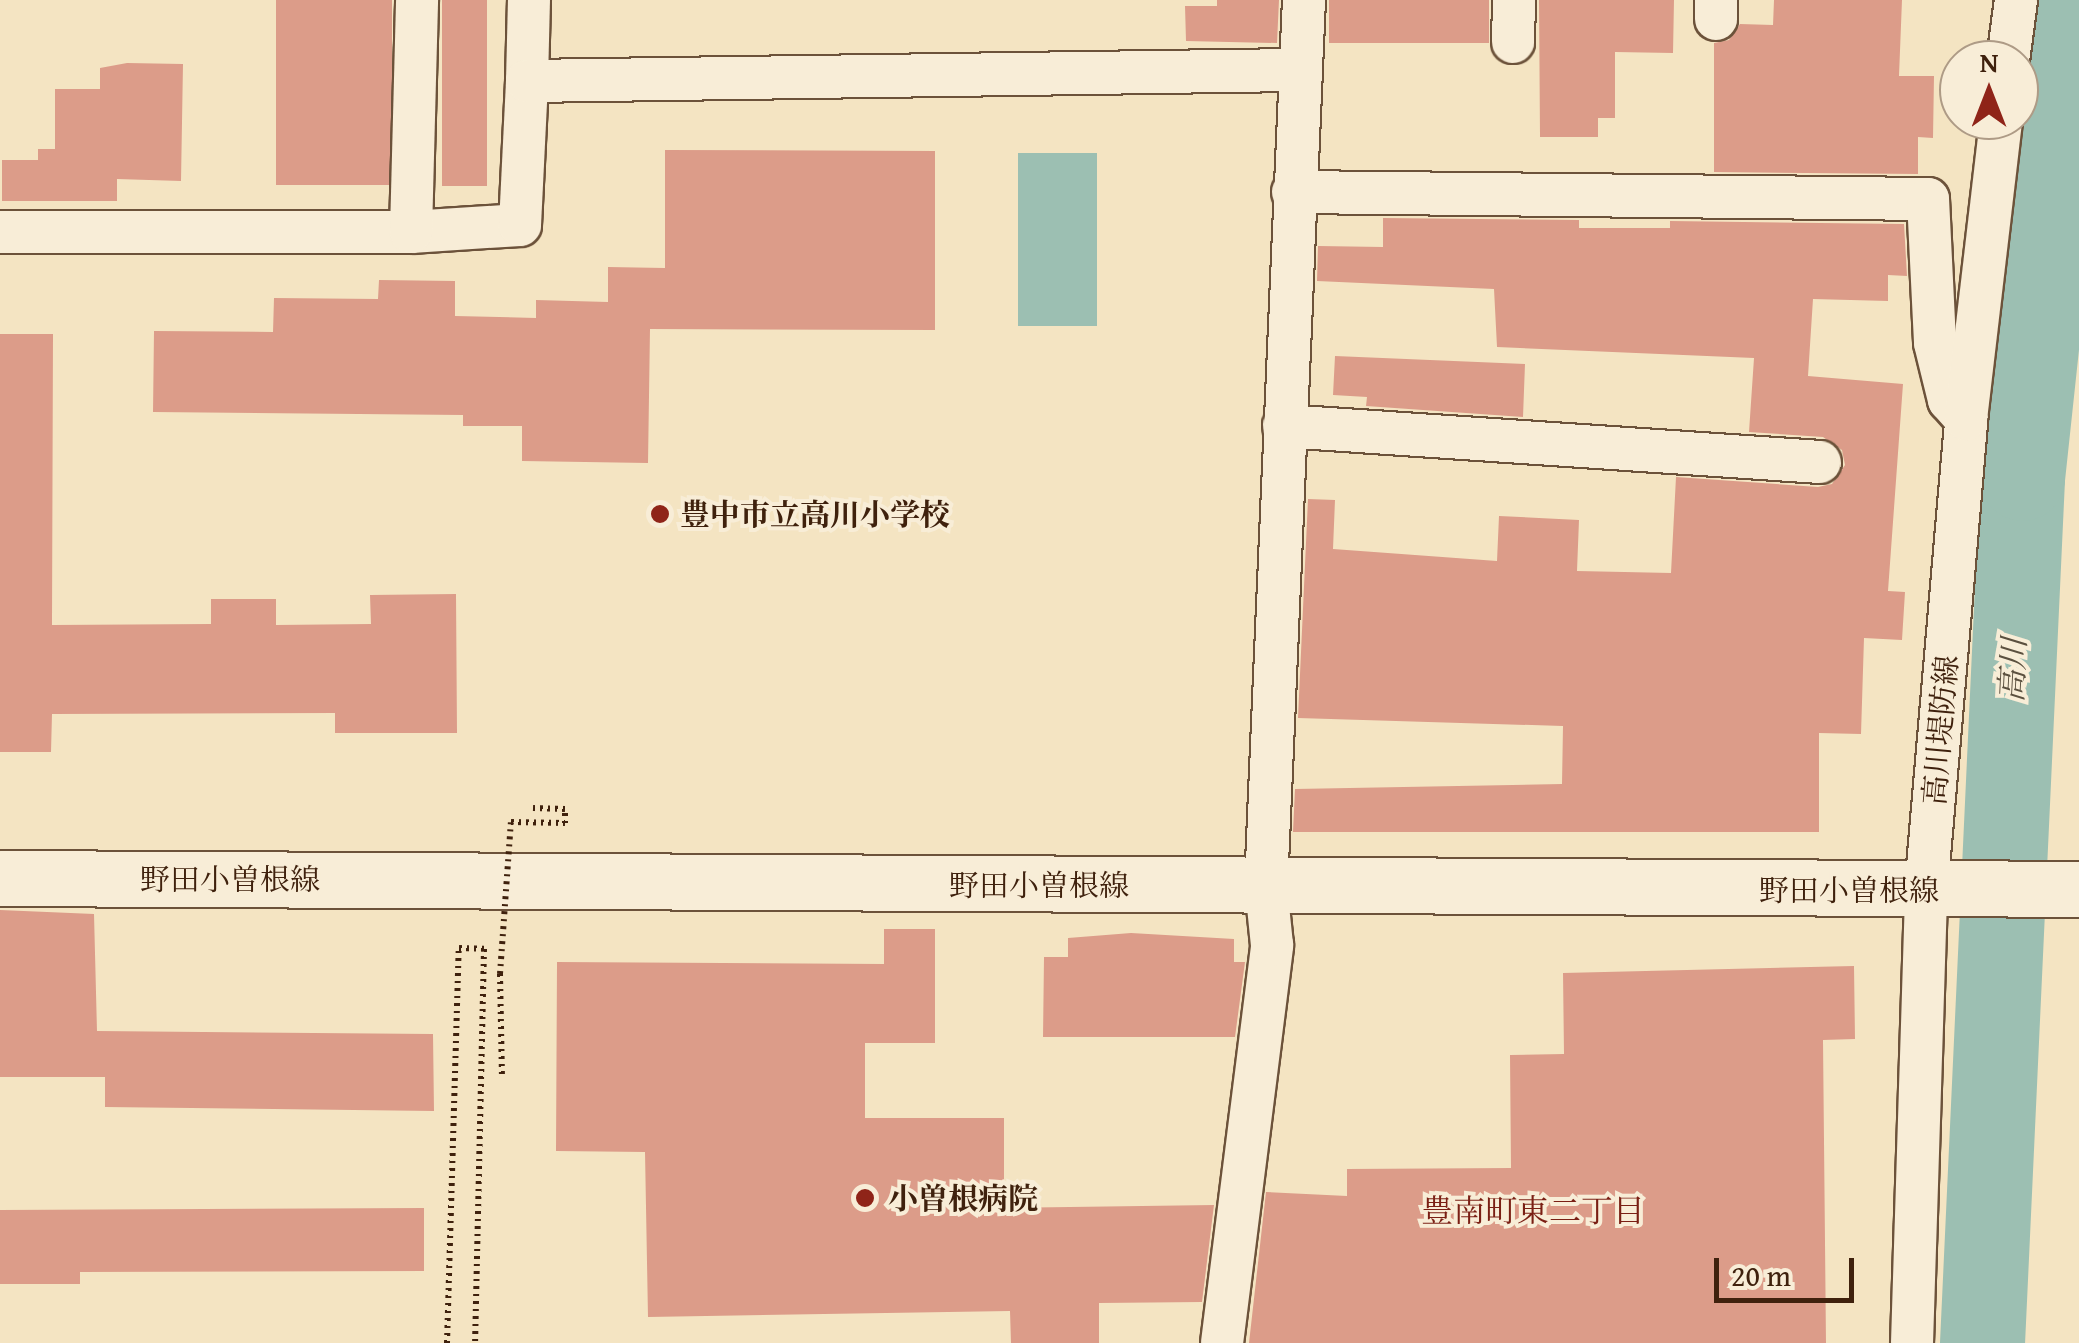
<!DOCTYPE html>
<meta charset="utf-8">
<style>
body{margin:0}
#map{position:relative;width:2079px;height:1343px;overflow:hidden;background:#f4e4c2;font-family:"Gentium Book Plus","Noto Serif JP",serif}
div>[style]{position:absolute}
.water>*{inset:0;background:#9cbfb2;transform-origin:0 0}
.river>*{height:85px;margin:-42.5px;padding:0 42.5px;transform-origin:42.5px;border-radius:42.5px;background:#9cbfb2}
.building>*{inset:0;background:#dc9c89;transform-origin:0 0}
.path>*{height:6px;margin-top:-3px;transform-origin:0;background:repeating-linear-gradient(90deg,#3f210d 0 2.5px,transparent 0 7.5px)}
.roads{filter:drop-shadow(2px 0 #6c523a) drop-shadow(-2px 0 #6c523a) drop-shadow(0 2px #6c523a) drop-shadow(0 -2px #6c523a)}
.street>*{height:42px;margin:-21px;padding:0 21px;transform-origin:21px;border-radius:21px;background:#f8edd7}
.secondary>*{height:55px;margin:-27.5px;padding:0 27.5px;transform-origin:27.5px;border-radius:27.5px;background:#f8edd7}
.path-bridge>*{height:6px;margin-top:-3px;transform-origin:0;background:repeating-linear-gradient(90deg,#3f210d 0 2.5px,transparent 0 7.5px)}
.dots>*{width:28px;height:28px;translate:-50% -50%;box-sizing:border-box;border:5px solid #f8edd7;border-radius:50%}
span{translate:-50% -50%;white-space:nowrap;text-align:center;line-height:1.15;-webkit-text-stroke:8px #f8edd7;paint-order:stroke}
.poi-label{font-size:30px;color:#3f210d;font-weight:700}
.left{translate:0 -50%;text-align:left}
.street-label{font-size:30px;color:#3f210d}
.water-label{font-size:32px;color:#5b503f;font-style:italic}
.neighbourhood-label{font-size:32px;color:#7a1f14}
.north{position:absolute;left:1939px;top:40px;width:100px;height:100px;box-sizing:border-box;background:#f8edd7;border:2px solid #ae9b86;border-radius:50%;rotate:0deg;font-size:28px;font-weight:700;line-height:40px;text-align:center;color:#3f210d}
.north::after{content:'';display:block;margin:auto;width:35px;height:45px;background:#8f2418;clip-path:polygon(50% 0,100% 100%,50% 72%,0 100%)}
.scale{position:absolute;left:1714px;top:1258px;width:140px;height:45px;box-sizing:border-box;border:5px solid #3f210d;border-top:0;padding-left:12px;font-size:30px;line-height:35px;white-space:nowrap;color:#3f210d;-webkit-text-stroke:8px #f8edd7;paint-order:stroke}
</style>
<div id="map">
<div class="water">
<i style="left:1018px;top:153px;width:79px;height:173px"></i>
</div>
<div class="river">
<i style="left:1982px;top:1343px;width:866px;rotate:-87.35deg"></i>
<i style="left:2022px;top:478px;width:481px;rotate:-83.9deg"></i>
</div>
<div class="building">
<i style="left:276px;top:0;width:116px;height:185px"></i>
<i style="left:442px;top:0;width:45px;height:186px"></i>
<i style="clip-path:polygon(1217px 0,1279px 0,1277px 43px,1186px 41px,1185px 6px,1217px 6px)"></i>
<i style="left:1329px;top:0;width:160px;height:43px"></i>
<i style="clip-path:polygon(1539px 0,1674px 0,1673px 53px,1615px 52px,1615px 118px,1598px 118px,1598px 137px,1540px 137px)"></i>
<i style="clip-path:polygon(1774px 0,1902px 0,1899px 76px,1934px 76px,1933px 138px,1918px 137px,1918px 174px,1714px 172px,1714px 43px,1729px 40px,1740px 24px,1773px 25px)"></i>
<i style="clip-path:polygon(127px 63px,183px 64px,181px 181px,117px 179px,117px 201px,2px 201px,2px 160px,38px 160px,38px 149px,55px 149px,55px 89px,100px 89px,100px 68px)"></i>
<i style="clip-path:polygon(665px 150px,935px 151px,935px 330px,650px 329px,648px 463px,522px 461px,522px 426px,463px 426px,463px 415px,153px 412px,154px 331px,273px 332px,274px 298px,378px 299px,379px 280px,455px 281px,455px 316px,536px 318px,536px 300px,608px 302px,608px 267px,665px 268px)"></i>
<i style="clip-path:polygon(1383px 218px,1579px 220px,1579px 228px,1670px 228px,1670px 221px,1904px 224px,1907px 276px,1888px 275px,1888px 301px,1813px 299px,1808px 376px,1903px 384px,1888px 591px,1905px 592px,1902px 640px,1864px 638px,1861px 734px,1819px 733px,1819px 832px,1293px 832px,1295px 789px,1562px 784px,1563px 726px,1298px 718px,1308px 499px,1335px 500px,1333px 549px,1497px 561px,1499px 516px,1579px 520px,1577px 571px,1671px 573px,1676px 477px,1818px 487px,1832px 484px,1845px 465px,1842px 450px,1823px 437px,1749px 432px,1754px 358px,1497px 347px,1494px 289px,1317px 281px,1318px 246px,1383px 247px)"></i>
<i style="clip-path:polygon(0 334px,53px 334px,52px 625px,211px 624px,211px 599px,276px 599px,276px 625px,371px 624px,370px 595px,456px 594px,457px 733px,335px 733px,335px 713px,52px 714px,51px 752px,0 752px)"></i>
<i style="clip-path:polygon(1335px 356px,1525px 364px,1523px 417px,1366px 406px,1367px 397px,1333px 395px)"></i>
<i style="clip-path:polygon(0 910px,94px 914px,97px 1031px,433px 1034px,434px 1111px,105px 1107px,105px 1077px,0 1077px)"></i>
<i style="clip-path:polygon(884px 929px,935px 929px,935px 1043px,865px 1043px,865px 1118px,1004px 1118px,1004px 1208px,1214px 1205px,1202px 1302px,1099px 1303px,1099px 1343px,1011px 1343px,1010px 1311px,648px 1317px,645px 1152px,556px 1151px,557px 962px,884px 964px)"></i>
<i style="clip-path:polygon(1131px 933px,1234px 939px,1234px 962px,1245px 962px,1235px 1037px,1043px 1037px,1044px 957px,1068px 957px,1068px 938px)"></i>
<i style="clip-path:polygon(1854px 966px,1855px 1039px,1823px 1040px,1826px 1343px,1249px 1343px,1266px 1192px,1347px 1196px,1347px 1169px,1511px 1168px,1510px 1055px,1564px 1054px,1563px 973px)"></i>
<i style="clip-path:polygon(424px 1208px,424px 1271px,80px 1272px,80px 1284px,0 1284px,0 1210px)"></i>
</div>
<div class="path">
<i style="left:511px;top:822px;width:54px;rotate:1.1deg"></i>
<i style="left:565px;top:823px;width:14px;rotate:-90deg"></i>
<i style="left:565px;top:809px;width:32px;rotate:-178deg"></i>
<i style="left:500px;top:974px;width:104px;rotate:88.9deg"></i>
<i style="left:447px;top:1343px;width:395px;rotate:-88.3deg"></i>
<i style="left:459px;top:948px;width:25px;rotate:2deg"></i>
<i style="left:484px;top:949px;width:394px;rotate:91.3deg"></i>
</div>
<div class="roads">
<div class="street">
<i style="left:1716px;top:19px;width:19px;rotate:-90deg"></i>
<i style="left:1513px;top:42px;width:42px;rotate:-88.6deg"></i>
<i style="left:2008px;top:60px;width:61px;rotate:-82.4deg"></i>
<i style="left:527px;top:81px;width:81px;rotate:-88.6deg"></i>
<i style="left:1293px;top:192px;width:635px;rotate:0.63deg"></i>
<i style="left:1928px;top:199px;width:144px;rotate:87.2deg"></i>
<i style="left:1935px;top:343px;width:59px;rotate:76.2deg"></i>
<i style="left:1949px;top:400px;width:25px;rotate:48deg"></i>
<i style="left:0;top:232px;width:411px"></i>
<i style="left:411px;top:232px;width:109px;rotate:-3.7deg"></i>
<i style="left:520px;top:225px;width:144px;rotate:-87.2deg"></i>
<i style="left:527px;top:81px;width:771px;rotate:-0.82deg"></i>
<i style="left:411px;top:232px;width:232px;rotate:-88.5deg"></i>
<i style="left:1284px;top:426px;width:537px;rotate:3.84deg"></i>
<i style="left:1222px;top:1343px;width:401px;rotate:-82.8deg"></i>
<i style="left:1272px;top:945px;width:58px;rotate:-95.9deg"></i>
<i style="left:1266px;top:887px;width:888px;rotate:-87.55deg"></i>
<i style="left:1912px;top:1343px;width:453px;rotate:-88.2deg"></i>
<i style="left:1926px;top:890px;width:473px;rotate:-85.1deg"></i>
<i style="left:1966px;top:419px;width:301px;rotate:-83.3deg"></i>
</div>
<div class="secondary">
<i style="left:0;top:878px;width:2079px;rotate:0.3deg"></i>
</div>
</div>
<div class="path-bridge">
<i style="left:500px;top:974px;width:152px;rotate:-85.9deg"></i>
</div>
<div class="dots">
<i style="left:660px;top:514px;background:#8f2418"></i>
<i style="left:865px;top:1198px;background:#8f2418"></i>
</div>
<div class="poi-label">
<span class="left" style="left:680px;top:514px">豊中市立高川小学校</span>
<span class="left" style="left:888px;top:1198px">小曽根病院</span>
</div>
<div class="street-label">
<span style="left:1940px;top:730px;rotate:-85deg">高川堤防線</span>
<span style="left:230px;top:879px">野田小曽根線</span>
<span style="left:1039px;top:885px">野田小曽根線</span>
<span style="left:1849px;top:890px">野田小曽根線</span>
</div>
<div class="water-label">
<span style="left:2013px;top:670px;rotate:-87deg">高川</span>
</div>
<div class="neighbourhood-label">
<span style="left:1533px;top:1211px">豊南町東二丁目</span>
</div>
<div class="north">N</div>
<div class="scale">20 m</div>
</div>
